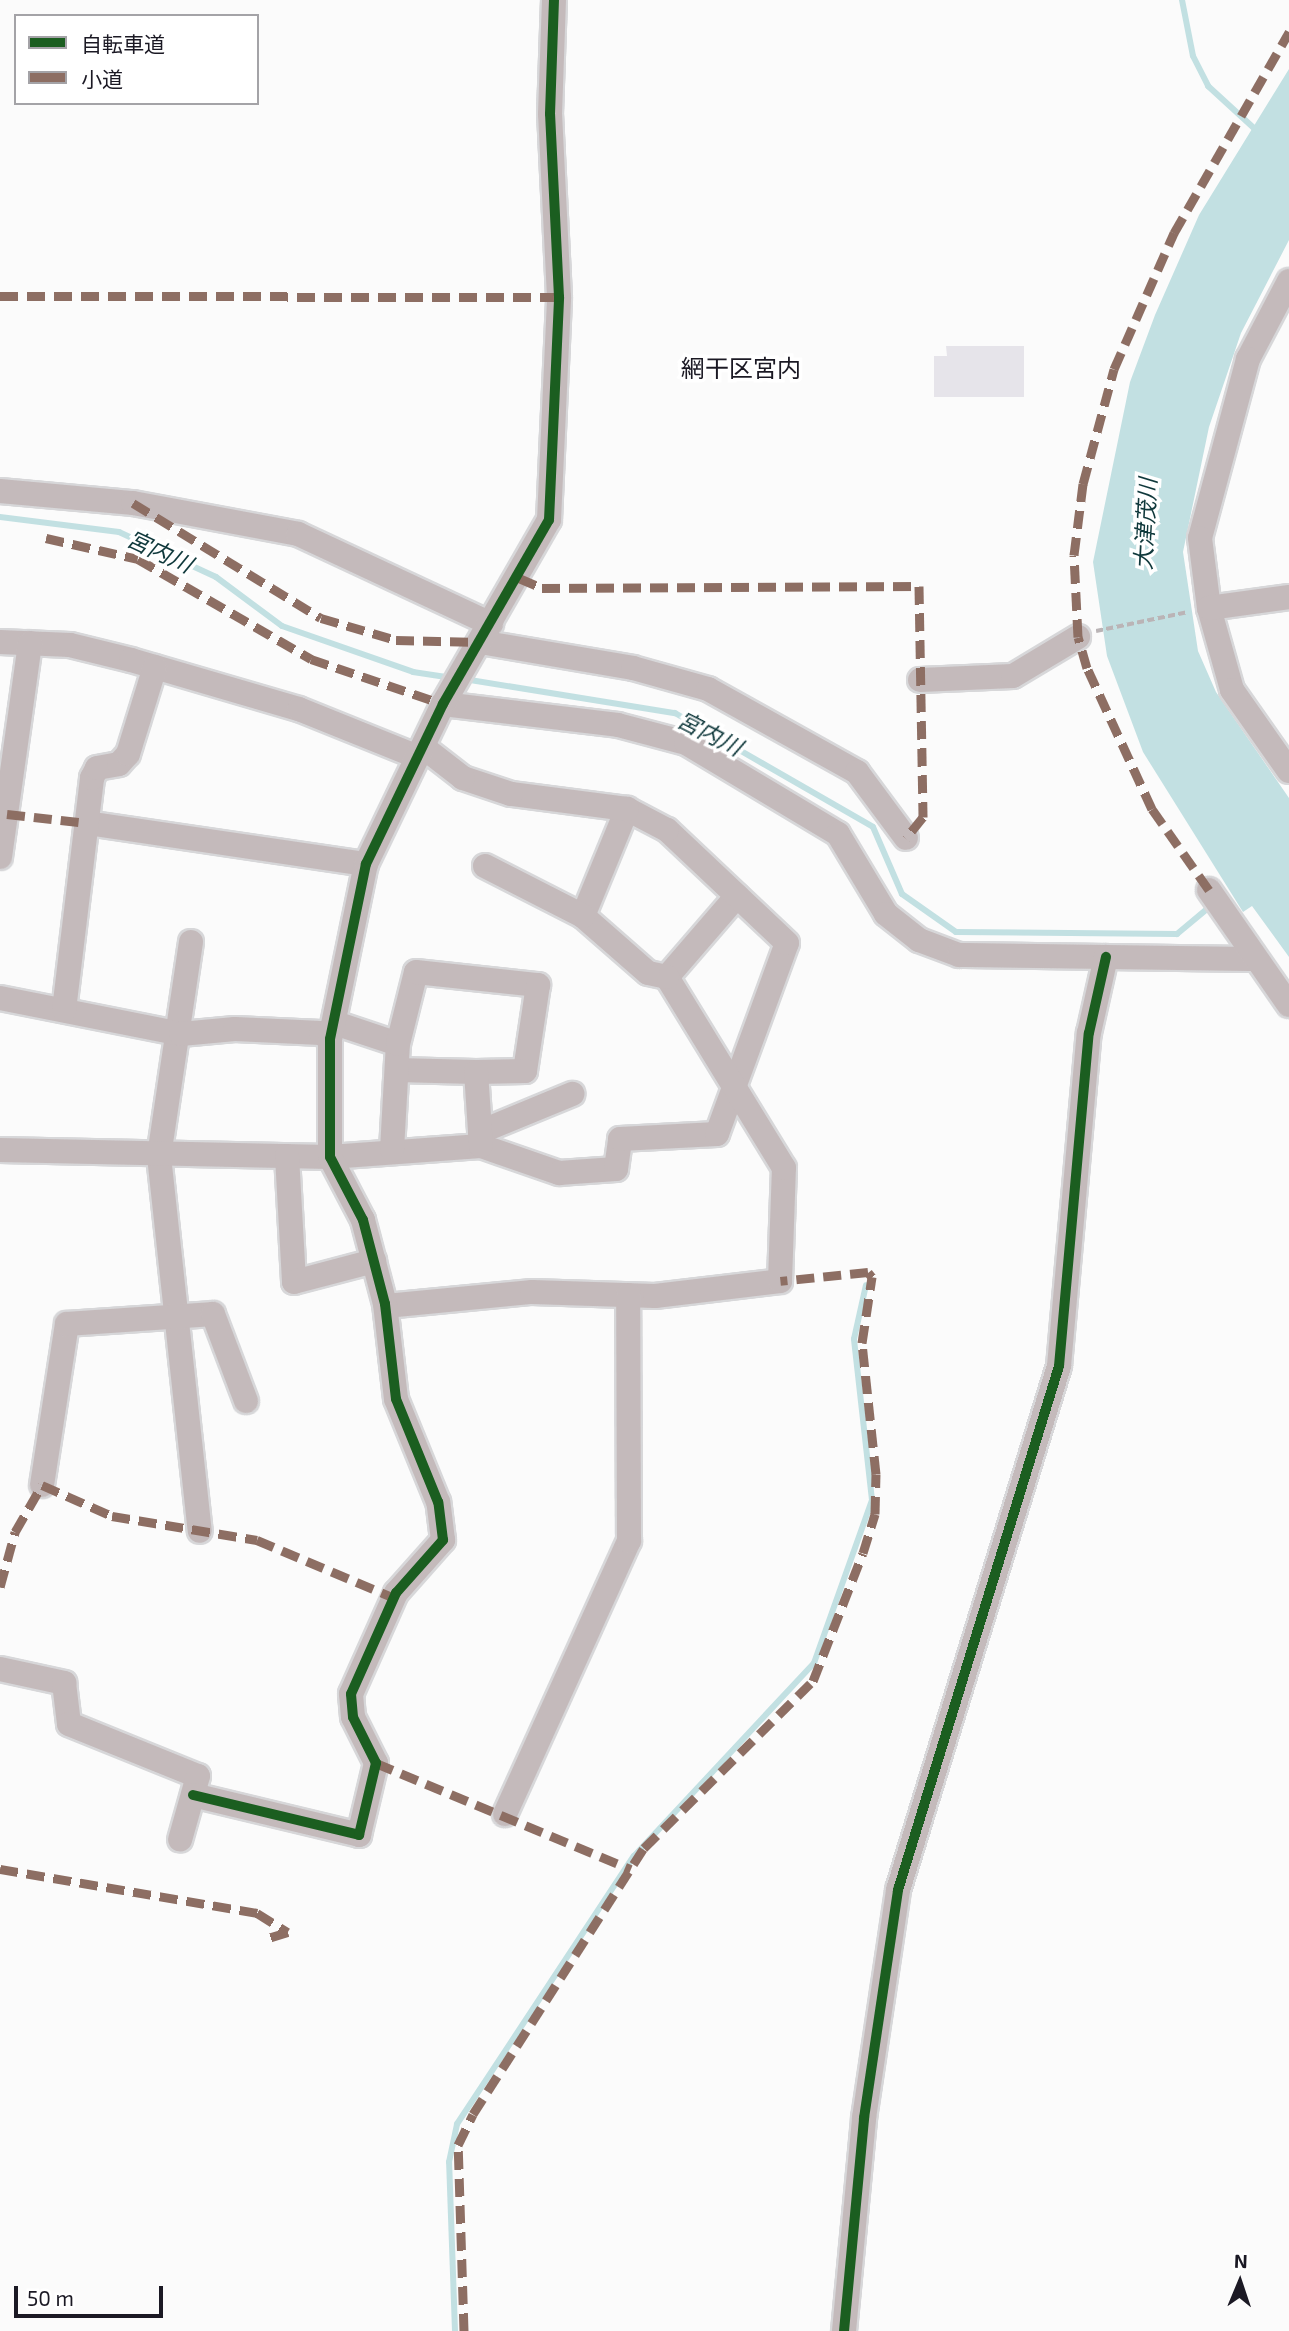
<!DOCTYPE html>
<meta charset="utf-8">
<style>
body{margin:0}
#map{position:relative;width:1289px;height:2331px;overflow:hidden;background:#fbfbfb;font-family:"Exo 2","Noto Sans JP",sans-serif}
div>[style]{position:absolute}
.water>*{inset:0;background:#c2e0e2}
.stream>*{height:6px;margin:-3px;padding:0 3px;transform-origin:3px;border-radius:3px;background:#c2e0e2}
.building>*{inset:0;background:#e6e4ea}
.path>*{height:3.5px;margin-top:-1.75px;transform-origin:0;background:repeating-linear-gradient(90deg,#bab4b6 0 7px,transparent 0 10.5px)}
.roads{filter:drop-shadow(2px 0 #d7d7d9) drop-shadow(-2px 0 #d7d7d9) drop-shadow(0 2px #d7d7d9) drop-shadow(0 -2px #d7d7d9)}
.minor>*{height:24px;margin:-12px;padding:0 12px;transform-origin:12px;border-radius:12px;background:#c4babb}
.quiet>*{height:9px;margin-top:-4.5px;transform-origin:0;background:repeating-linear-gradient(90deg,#8d6e63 0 18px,transparent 0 27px)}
.cycleway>*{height:10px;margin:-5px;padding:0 5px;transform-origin:5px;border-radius:5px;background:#1b5e20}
span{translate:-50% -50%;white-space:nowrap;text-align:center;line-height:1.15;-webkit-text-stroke:7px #fff;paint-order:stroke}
.water-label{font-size:23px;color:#0f383b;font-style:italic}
.quarter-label{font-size:24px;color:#1b1924}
.legend{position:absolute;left:14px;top:14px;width:245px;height:91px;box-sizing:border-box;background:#fff;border:2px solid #a4a3a7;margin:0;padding:9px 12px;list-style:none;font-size:21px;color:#1b1924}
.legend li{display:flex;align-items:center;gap:14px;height:35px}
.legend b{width:35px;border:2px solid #a4a3a7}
.north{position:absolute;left:1205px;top:2247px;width:70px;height:70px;-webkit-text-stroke:5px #fff;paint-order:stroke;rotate:2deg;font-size:19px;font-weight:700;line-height:28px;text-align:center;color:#1b1924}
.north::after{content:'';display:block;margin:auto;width:24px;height:32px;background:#1b1924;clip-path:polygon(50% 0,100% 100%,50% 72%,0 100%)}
.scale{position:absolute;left:14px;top:2286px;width:149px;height:32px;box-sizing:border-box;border:4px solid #1b1924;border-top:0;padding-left:9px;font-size:21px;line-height:24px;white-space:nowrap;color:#1b1924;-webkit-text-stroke:5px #fff;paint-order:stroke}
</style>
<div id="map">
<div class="water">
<i style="clip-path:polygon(1289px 69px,1289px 240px,1241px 333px,1209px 427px,1183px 552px,1198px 651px,1216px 692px,1289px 798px,1289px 957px,1252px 906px,1243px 912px,1143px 752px,1107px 656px,1093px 562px,1130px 382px,1155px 315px,1199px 215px)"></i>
</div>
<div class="stream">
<i style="left:1182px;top:0;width:57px;rotate:78.9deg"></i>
<i style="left:1193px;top:56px;width:34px;rotate:63deg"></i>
<i style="left:1208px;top:86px;width:64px;rotate:42.5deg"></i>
<i style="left:0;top:517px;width:120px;rotate:7.2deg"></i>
<i style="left:119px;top:532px;width:107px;rotate:24.9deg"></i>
<i style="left:216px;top:577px;width:82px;rotate:36.6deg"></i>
<i style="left:282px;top:626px;width:139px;rotate:19.3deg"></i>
<i style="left:413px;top:672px;width:40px;rotate:8.5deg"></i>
<i style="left:464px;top:679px;width:214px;rotate:9.2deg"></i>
<i style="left:675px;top:713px;width:228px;rotate:29.9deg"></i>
<i style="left:873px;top:827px;width:73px;rotate:66.6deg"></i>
<i style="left:902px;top:894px;width:66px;rotate:35.1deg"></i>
<i style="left:956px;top:932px;width:221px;rotate:0.5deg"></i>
<i style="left:1177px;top:934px;width:47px;rotate:-39.8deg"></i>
<i style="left:455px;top:2331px;width:169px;rotate:-92deg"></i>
<i style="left:449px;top:2162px;width:39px;rotate:-78deg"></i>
<i style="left:457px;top:2124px;width:321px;rotate:-56.6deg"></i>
<i style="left:634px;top:1856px;width:264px;rotate:-47deg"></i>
<i style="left:814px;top:1663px;width:173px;rotate:-70.4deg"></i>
<i style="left:872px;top:1500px;width:162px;rotate:-96.4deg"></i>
<i style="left:854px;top:1339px;width:55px;rotate:-77.5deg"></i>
</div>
<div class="building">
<i style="clip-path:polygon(946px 346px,1024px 346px,1024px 397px,934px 397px,934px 356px,947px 356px)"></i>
</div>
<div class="path">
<i style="left:1096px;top:631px;width:94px;rotate:-11.7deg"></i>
</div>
<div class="roads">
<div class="minor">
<i style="left:1289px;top:281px;width:88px;rotate:117.7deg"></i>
<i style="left:1248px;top:359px;width:185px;rotate:105deg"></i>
<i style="left:1200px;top:538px;width:71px;rotate:82.7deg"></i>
<i style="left:1209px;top:608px;width:85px;rotate:74.3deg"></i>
<i style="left:1232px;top:690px;width:99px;rotate:54.9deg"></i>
<i style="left:0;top:491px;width:134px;rotate:5.2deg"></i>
<i style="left:133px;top:503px;width:168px;rotate:10.6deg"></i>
<i style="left:298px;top:534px;width:213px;rotate:25deg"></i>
<i style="left:1209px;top:608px;width:81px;rotate:-7.8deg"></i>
<i style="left:0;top:642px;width:70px;rotate:2.5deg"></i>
<i style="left:70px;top:645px;width:63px;rotate:13.8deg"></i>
<i style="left:131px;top:660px;width:175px;rotate:16.3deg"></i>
<i style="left:299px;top:709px;width:128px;rotate:22deg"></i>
<i style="left:480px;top:642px;width:155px;rotate:9.6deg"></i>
<i style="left:633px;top:668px;width:78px;rotate:15.6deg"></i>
<i style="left:708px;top:689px;width:171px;rotate:29.1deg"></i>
<i style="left:857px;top:772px;width:82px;rotate:53.4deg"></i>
<i style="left:920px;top:680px;width:93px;rotate:-2.5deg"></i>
<i style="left:1013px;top:676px;width:76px;rotate:-31deg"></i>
<i style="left:443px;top:704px;width:176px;rotate:6.8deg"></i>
<i style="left:618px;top:725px;width:70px;rotate:14.8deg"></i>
<i style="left:686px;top:743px;width:177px;rotate:30.9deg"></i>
<i style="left:838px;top:834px;width:93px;rotate:59deg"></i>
<i style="left:886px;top:914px;width:42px;rotate:38.2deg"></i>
<i style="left:919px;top:940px;width:43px;rotate:20.6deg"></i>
<i style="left:959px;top:955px;width:296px;rotate:0.8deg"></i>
<i style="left:87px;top:823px;width:282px;rotate:8.4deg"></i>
<i style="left:0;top:857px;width:216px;rotate:-82deg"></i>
<i style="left:1209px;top:890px;width:140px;rotate:55.2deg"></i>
<i style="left:583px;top:916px;width:116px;rotate:-67.6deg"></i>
<i style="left:191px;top:942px;width:216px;rotate:98.5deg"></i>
<i style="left:159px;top:1156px;width:377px;rotate:83.8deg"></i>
<i style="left:667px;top:977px;width:107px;rotate:-49.2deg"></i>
<i style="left:0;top:998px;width:185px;rotate:11.2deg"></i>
<i style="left:181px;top:1034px;width:54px;rotate:-5.3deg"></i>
<i style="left:235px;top:1029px;width:86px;rotate:2.7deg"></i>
<i style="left:321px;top:1033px;width:11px;rotate:34deg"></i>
<i style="left:64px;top:1010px;width:234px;rotate:-83.1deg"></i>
<i style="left:92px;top:778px;width:11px;rotate:-63deg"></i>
<i style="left:97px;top:768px;width:22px;rotate:-10deg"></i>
<i style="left:119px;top:764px;width:13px;rotate:-48deg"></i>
<i style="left:128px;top:754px;width:91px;rotate:-72.8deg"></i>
<i style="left:335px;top:1023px;width:66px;rotate:18.4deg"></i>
<i style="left:397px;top:1070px;width:79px;rotate:1.5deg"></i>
<i style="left:480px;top:1132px;width:100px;rotate:-22.4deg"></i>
<i style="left:0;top:1150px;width:330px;rotate:1.2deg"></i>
<i style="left:330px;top:1157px;width:151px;rotate:-4.2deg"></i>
<i style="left:481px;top:1146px;width:83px;rotate:19.1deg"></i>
<i style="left:559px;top:1173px;width:57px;rotate:-4deg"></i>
<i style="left:616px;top:1169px;width:30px;rotate:-82deg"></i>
<i style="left:620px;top:1139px;width:97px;rotate:-3deg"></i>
<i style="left:717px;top:1134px;width:203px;rotate:-69.9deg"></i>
<i style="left:787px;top:943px;width:165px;rotate:-136.7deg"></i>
<i style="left:667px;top:830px;width:45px;rotate:-152.3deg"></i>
<i style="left:627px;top:809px;width:117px;rotate:-172.6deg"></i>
<i style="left:511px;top:794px;width:51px;rotate:-161.6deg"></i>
<i style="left:463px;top:778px;width:51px;rotate:-142.2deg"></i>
<i style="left:392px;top:1150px;width:106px;rotate:-86.8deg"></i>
<i style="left:398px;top:1044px;width:74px;rotate:-76deg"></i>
<i style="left:416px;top:972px;width:123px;rotate:6.1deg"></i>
<i style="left:538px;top:985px;width:87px;rotate:98.6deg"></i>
<i style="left:525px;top:1071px;width:49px;rotate:178.8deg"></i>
<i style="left:476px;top:1072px;width:74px;rotate:86.1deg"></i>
<i style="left:287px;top:1156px;width:126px;rotate:86.8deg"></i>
<i style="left:294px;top:1282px;width:83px;rotate:-14.7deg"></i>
<i style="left:386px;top:1306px;width:147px;rotate:-5.5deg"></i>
<i style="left:532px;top:1292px;width:123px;rotate:1.9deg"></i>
<i style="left:655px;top:1296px;width:126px;rotate:-6.8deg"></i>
<i style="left:780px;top:1281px;width:113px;rotate:-88deg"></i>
<i style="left:784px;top:1168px;width:224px;rotate:-121.5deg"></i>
<i style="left:667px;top:977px;width:19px;rotate:-168deg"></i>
<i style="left:648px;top:973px;width:86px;rotate:-138.8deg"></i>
<i style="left:583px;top:916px;width:110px;rotate:-153deg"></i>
<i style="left:42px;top:1485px;width:163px;rotate:-81.2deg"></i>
<i style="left:67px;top:1324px;width:146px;rotate:-3.9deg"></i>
<i style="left:213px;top:1314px;width:93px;rotate:69.2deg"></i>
<i style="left:0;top:1669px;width:66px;rotate:12.3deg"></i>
<i style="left:64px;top:1683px;width:41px;rotate:83deg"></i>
<i style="left:69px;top:1724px;width:139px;rotate:22deg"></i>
<i style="left:198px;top:1776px;width:66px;rotate:105.7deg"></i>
<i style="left:193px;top:1795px;width:171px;rotate:13.5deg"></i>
<i style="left:359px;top:1835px;width:74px;rotate:-76.7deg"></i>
<i style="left:376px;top:1763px;width:51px;rotate:-116.6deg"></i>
<i style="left:353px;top:1717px;width:23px;rotate:-95deg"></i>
<i style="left:351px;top:1694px;width:111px;rotate:-66deg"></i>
<i style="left:396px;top:1593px;width:71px;rotate:-48.4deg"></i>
<i style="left:443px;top:1540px;width:38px;rotate:-97deg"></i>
<i style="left:438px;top:1502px;width:111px;rotate:-112.2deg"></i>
<i style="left:396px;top:1399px;width:96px;rotate:-96.6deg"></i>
<i style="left:385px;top:1304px;width:87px;rotate:-104.7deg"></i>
<i style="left:363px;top:1220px;width:71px;rotate:-117.6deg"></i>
<i style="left:330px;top:1157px;width:118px;rotate:-90deg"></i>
<i style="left:330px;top:1039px;width:179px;rotate:-78.4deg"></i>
<i style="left:366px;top:864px;width:178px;rotate:-64.3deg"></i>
<i style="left:443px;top:704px;width:212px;rotate:-60.1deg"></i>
<i style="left:549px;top:520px;width:223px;rotate:-87.4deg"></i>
<i style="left:559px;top:297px;width:183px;rotate:-92.8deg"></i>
<i style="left:550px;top:114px;width:114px;rotate:-88deg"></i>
<i style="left:505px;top:1814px;width:300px;rotate:-65.6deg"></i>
<i style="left:629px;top:1541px;width:246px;rotate:-90.2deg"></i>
<i style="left:844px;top:2331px;width:214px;rotate:-84.6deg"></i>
<i style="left:864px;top:2118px;width:231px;rotate:-81.5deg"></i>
<i style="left:898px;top:1890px;width:548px;rotate:-72.92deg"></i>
<i style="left:1059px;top:1366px;width:334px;rotate:-84.9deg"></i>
<i style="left:1089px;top:1033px;width:78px;rotate:-77.4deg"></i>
</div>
</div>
<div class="quiet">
<i style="left:0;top:296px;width:559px;rotate:0.1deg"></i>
<i style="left:133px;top:503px;width:220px;rotate:31.5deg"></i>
<i style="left:321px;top:618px;width:78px;rotate:16.3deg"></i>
<i style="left:396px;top:640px;width:84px;rotate:1.4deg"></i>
<i style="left:46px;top:538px;width:94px;rotate:12.9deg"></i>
<i style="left:138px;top:559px;width:200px;rotate:30deg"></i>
<i style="left:311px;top:659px;width:139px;rotate:18.8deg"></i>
<i style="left:519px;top:578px;width:25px;rotate:23deg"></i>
<i style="left:542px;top:588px;width:377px;rotate:-0.3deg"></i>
<i style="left:919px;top:586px;width:231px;rotate:89deg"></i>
<i style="left:923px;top:817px;width:27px;rotate:129deg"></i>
<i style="left:7px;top:814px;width:81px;rotate:6.4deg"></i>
<i style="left:1209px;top:890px;width:99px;rotate:-125.1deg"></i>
<i style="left:1152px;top:809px;width:155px;rotate:-114.7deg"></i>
<i style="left:1087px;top:668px;width:32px;rotate:-106deg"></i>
<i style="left:1078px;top:637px;width:82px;rotate:-92.8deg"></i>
<i style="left:1074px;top:555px;width:72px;rotate:-82.8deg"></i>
<i style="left:1083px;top:484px;width:119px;rotate:-74.9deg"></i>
<i style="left:1114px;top:369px;width:149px;rotate:-66.2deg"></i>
<i style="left:1174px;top:233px;width:232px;rotate:-60.2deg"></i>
<i style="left:0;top:1587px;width:57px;rotate:-74.7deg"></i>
<i style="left:15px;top:1532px;width:54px;rotate:-60.1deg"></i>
<i style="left:42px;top:1485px;width:77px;rotate:23.9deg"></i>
<i style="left:112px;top:1516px;width:147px;rotate:9.4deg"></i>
<i style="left:257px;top:1540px;width:149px;rotate:22.9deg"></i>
<i style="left:376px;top:1763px;width:276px;rotate:22.6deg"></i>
<i style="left:0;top:1869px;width:261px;rotate:9.7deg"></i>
<i style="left:257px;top:1913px;width:36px;rotate:32deg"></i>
<i style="left:288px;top:1932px;width:21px;rotate:163deg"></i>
<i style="left:464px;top:2331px;width:186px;rotate:-91.8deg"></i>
<i style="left:458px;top:2145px;width:34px;rotate:-64deg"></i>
<i style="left:473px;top:2114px;width:316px;rotate:-57.3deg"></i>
<i style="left:644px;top:1848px;width:238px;rotate:-44.7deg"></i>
<i style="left:813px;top:1681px;width:137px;rotate:-68.7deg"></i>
<i style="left:863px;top:1553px;width:41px;rotate:-72.9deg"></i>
<i style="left:875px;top:1514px;width:40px;rotate:-88.6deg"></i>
<i style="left:876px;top:1474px;width:132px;rotate:-96.1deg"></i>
<i style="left:862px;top:1343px;width:67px;rotate:-81.4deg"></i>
<i style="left:872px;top:1277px;width:6px;rotate:-129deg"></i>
<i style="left:868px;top:1272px;width:88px;rotate:174.2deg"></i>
</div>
<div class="cycleway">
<i style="left:193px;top:1795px;width:171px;rotate:13.5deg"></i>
<i style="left:359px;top:1835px;width:74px;rotate:-76.7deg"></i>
<i style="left:376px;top:1763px;width:51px;rotate:-116.6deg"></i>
<i style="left:353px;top:1717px;width:23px;rotate:-95deg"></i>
<i style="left:351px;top:1694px;width:111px;rotate:-66deg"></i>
<i style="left:396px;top:1593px;width:71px;rotate:-48.4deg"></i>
<i style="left:443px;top:1540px;width:38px;rotate:-97deg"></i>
<i style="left:438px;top:1502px;width:111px;rotate:-112.2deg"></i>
<i style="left:396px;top:1399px;width:96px;rotate:-96.6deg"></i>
<i style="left:385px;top:1304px;width:87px;rotate:-104.7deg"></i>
<i style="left:363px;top:1220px;width:71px;rotate:-117.6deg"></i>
<i style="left:330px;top:1157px;width:118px;rotate:-90deg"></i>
<i style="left:330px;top:1039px;width:179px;rotate:-78.4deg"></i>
<i style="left:366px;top:864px;width:178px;rotate:-64.3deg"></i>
<i style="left:443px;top:704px;width:212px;rotate:-60.1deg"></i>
<i style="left:549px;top:520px;width:223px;rotate:-87.4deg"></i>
<i style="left:559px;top:297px;width:183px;rotate:-92.8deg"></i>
<i style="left:550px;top:114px;width:114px;rotate:-88deg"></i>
<i style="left:844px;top:2331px;width:214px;rotate:-84.6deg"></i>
<i style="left:864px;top:2118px;width:231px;rotate:-81.5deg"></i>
<i style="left:898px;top:1890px;width:548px;rotate:-72.92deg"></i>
<i style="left:1059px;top:1366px;width:334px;rotate:-84.9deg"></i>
<i style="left:1089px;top:1033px;width:78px;rotate:-77.4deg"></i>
</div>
<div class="water-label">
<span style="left:1145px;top:524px;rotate:-87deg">大津茂川</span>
<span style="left:160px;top:551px;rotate:25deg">宮内川</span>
<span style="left:710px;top:733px;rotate:27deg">宮内川</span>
</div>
<div class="quarter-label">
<span style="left:741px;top:368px">網干区宮内</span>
</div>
<ul class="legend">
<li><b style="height:9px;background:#1b5e20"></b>自転車道</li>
<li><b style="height:9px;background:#8d6e63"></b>小道</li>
</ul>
<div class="north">N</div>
<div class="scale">50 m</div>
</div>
